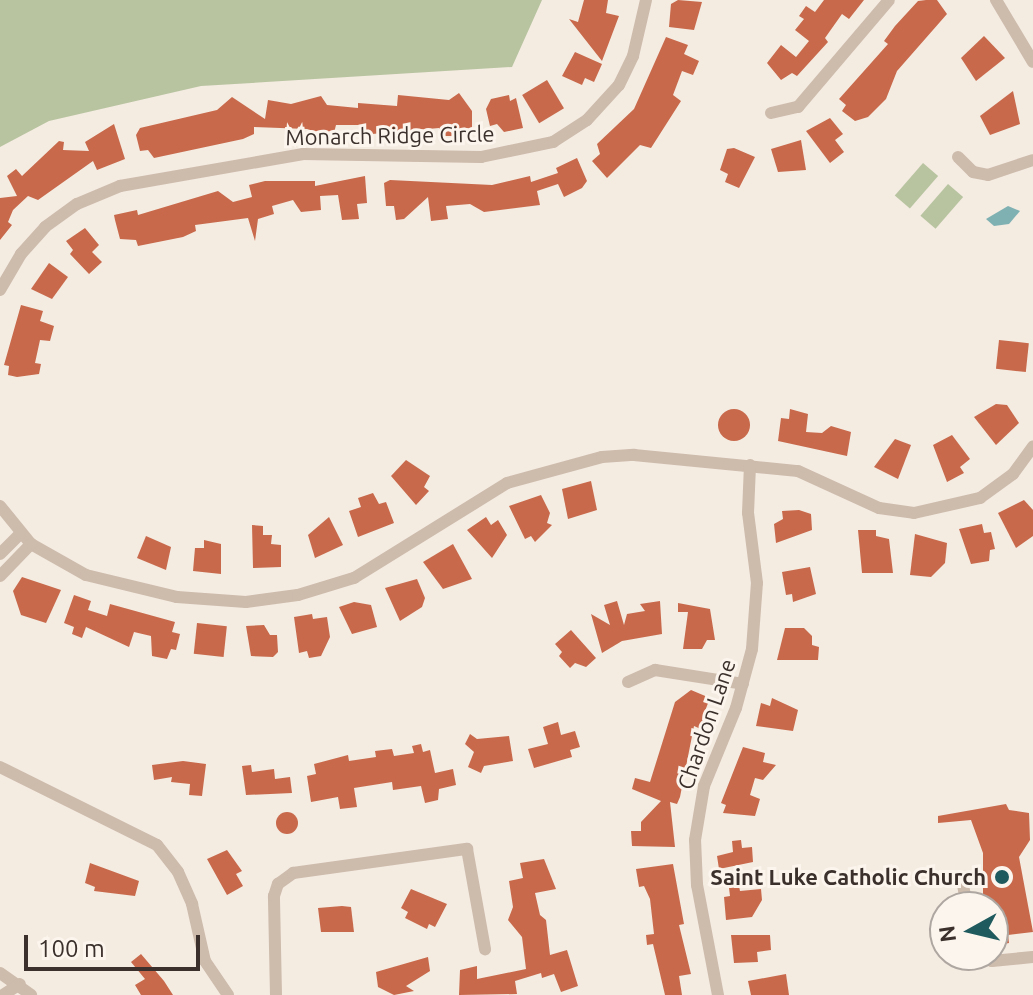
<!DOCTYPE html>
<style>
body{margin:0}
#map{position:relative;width:1033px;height:995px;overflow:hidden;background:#f4ebe1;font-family:Ubuntu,sans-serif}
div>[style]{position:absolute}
.green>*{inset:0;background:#b8c4a0;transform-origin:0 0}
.water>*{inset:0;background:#7fb0b2}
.building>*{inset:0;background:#c8694b;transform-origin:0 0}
.round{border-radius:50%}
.minor>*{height:12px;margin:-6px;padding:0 6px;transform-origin:6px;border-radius:6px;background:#cdbbac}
.dots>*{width:22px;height:22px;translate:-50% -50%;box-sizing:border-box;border:4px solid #fbf5ee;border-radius:50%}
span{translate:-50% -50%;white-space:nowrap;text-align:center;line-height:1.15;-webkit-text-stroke:6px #fbf5ee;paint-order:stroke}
.street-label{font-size:22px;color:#3b302b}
.poi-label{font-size:22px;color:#3b302b;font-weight:700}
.right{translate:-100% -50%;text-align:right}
.north{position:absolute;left:929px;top:891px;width:80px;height:80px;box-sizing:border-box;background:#fbf5ee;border:2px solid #aea6a0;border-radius:50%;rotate:262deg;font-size:22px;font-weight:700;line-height:32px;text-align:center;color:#3b302b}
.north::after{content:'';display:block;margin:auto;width:28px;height:36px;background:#1f5a5e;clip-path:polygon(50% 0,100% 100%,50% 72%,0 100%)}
.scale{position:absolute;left:24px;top:935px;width:176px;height:36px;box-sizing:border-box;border:4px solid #3b302b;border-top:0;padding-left:10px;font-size:24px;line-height:28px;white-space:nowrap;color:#3b302b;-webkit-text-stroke:6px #fbf5ee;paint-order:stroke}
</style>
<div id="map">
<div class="green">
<i style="clip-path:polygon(0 0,542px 0,512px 67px,201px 86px,49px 121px,0 147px)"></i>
<i style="left:923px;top:163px;width:20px;height:43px;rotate:41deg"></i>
<i style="left:948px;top:184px;width:20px;height:42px;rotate:41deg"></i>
</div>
<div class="water">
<i style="clip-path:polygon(1008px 206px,1020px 211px,1009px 224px,994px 226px,986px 219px)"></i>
</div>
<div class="building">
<i style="clip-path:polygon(584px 0,608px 0,606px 13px,619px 16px,602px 61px,569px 19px,578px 22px)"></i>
<i style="clip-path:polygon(678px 0,702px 2px,694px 30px,669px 27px,671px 4px)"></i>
<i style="clip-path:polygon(824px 0,864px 0,849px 19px,842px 14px,825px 38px,828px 42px,797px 76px,792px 73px,781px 80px,767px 63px,781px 45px,796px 57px,809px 41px,795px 30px,804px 19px,799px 16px,806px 6px,815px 12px)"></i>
<i style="clip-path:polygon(926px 0,937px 0,947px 14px,897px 71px,886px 99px,868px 117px,855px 121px,842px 111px,846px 105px,839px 99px,888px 44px,884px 41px,895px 26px,918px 1px)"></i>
<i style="clip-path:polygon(984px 36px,1005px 58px,976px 81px,961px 58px)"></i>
<i style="clip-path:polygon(666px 37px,688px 45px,684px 54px,699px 61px,693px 75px,682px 71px,673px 95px,681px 101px,651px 148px,640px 145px,607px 178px,592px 161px,600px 154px,597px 144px,634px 109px)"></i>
<i style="clip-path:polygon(575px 52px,602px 64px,594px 82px,585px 78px,582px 85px,562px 76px)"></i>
<i style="left:547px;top:80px;width:33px;height:29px;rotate:59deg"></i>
<i style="clip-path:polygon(1013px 91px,1020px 124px,990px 135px,980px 116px)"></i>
<i style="clip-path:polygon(459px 93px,472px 111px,472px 127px,457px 136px,439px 136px,439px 128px,361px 135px,361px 125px,336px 125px,333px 137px,307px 129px,254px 127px,254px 134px,243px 139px,154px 158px,148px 150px,140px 151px,136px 135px,140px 128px,217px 110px,232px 97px,265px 119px,268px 100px,291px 104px,321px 96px,327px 105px,358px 108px,358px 103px,397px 106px,398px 95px,449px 100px)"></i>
<i style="clip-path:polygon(509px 95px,510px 101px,516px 98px,523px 128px,504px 132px,497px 124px,490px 126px,486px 109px,491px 99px)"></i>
<i style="clip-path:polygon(830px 118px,843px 134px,835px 140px,844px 152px,830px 163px,806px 131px)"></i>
<i style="clip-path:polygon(114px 124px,125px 159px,97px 170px,93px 161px,38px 200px,28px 196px,13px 210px,8px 222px,12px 225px,0 240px,0 198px,17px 196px,7px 176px,16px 169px,22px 176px,59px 141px,64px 142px,63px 150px,89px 151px,85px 142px)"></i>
<i style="clip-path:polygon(801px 140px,806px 170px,778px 172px,771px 149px)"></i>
<i style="clip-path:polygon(734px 148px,755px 157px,739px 188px,725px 182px,728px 174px,720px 170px,727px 149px)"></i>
<i style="clip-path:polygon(577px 158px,587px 181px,582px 188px,564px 197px,558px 184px,537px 191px,540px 205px,484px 212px,470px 204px,446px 206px,448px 219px,431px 221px,428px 197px,404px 219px,396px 220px,394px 206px,386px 206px,384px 183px,390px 180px,492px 185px,530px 176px,531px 182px,558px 173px,556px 168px)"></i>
<i style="clip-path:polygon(365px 176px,367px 203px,357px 204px,359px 219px,342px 220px,338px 195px,320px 196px,321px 210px,301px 212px,293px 200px,272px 206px,274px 214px,258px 219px,255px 241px,248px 218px,195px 225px,196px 231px,183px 237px,138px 246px,136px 240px,120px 239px,115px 220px,114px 215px,137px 210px,138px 215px,218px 191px,233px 202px,252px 197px,249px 185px,265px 181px,315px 181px,315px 186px)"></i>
<i style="clip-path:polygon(85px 228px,99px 245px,92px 252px,102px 262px,89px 274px,70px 254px,73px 250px,66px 241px)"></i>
<i style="clip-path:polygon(49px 263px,68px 277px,52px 299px,31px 289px)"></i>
<i style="clip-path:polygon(21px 305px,43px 311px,40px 321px,54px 326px,50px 341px,40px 340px,35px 363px,41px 364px,39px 374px,17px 377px,8px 375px,9px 366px,4px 365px)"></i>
<i style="left:999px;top:340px;width:30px;height:29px;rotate:6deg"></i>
<i style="clip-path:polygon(996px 404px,1007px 405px,1019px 423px,996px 445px,974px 417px)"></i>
<i style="clip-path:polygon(790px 409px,808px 414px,806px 432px,822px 433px,831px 426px,851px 432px,847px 456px,778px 441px,781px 418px,789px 419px)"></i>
<i class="round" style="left:718px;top:409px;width:32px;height:32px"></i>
<i style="clip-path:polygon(952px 435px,970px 459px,960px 467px,964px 473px,947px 482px,933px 445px)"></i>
<i style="clip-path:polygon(895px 439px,911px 445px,898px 479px,874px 467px)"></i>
<i style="clip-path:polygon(406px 460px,430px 476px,424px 487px,429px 491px,416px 505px,391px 476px)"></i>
<i style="clip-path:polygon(591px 481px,597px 510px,568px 519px,562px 489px)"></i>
<i style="clip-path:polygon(373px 493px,379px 504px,386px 502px,394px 523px,358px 537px,349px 511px,361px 507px,358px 498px)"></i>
<i style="clip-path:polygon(541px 495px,550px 513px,547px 523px,552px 525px,535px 542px,531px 536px,525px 539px,509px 506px)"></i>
<i style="clip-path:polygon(1024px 500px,1033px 510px,1033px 536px,1016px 548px,998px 513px)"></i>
<i style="clip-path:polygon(799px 510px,811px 514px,812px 530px,776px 543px,774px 524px,783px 519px,782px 511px)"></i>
<i style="clip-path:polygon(329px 517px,343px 545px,315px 558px,308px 535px)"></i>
<i style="clip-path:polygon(486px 517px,491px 525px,498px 520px,507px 535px,492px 558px,467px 530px)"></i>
<i style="clip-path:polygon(982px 524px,984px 533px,991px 532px,995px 549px,990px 550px,989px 561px,971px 564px,959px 529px)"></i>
<i style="clip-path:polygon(252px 525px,263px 526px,263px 535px,272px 535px,271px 544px,281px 545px,281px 567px,253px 568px)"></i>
<i style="clip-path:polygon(858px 530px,876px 530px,876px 536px,889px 539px,893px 573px,862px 573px)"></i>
<i style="clip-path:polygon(915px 534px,947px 543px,945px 563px,931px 577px,910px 575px)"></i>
<i style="clip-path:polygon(146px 536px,171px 547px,166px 570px,137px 558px)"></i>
<i style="clip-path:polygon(204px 540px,221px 544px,221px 574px,193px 571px,195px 548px,204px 548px)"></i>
<i style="clip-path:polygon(453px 544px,472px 579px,443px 589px,423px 562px)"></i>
<i style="clip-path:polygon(810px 567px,816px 594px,793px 602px,792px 594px,786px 595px,782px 572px)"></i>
<i style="clip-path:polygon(22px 577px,61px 590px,46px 623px,21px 615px,13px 591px)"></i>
<i style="clip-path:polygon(417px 579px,425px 598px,422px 607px,400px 621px,385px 588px)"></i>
<i style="clip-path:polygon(74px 595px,91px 601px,88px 610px,107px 616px,110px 604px,175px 622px,172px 632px,180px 634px,176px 650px,171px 649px,167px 659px,152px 656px,151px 636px,134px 632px,129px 647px,86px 627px,82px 638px,72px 634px,74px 627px,64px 623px)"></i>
<i style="clip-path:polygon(617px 601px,624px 625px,627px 614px,645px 611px,640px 604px,660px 601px,662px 634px,622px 641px,602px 653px,591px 614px,610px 625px,604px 605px)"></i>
<i style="clip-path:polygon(354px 602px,371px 605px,377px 627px,352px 634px,339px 607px)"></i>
<i style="clip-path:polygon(678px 603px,710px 609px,715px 640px,707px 640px,702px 649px,683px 649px,688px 612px,678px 612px)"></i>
<i style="clip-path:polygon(312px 614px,313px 619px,327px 617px,330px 637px,321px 656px,309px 658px,307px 651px,299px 653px,294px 617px)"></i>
<i style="left:197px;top:623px;width:30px;height:31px;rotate:6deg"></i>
<i style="clip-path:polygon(264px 625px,270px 635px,277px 635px,278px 652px,273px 657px,251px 656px,246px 626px)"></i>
<i style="clip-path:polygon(785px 628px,804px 628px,812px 636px,812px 645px,819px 647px,818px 660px,777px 660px)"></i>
<i style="clip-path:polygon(571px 630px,596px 658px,586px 667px,575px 663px,570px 668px,559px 656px,562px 652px,555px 644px)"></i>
<i style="clip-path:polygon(691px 690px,710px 698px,705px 711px,709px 713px,703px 730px,694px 726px,680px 797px,677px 804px,670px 802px,675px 847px,632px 846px,631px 831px,641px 831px,641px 822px,661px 801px,632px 789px,635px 778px,650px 782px,675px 702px)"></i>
<i style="clip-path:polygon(772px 698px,798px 710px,793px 731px,756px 726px,761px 703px,770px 706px)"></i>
<i style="clip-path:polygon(558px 722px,561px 735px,575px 731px,580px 747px,570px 750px,572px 757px,534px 768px,528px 749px,548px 744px,543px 727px)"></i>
<i style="clip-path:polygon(470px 734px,477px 739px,509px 736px,513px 761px,484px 766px,481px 773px,468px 767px,474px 752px,465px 744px)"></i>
<i style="clip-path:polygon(421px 744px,423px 752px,430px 750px,435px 773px,453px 769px,456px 785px,439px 789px,438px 800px,425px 803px,421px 786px,393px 790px,392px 782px,354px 788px,357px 807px,340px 809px,338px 797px,311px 802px,307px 776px,316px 774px,314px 764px,348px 755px,349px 761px,376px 757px,375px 751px,392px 749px,394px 756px,414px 753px,412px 746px)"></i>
<i style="clip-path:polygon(743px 747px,765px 753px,763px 762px,776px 765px,763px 780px,755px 778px,750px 795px,760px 799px,755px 816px,723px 813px,726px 805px,721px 803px)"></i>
<i style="clip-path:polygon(183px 761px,206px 764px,202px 796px,189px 795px,190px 784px,171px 782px,172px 777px,154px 780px,152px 765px)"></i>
<i style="clip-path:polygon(251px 765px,252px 772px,274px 769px,275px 779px,290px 777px,292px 793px,246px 795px,242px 766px)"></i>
<i style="clip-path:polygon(1006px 804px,1009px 810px,1029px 813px,1030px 840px,1019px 857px,1033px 932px,1008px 935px,1009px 943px,993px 946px,993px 907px,983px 907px,983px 853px,971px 820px,938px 823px,938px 816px)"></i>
<i class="round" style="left:276px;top:812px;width:22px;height:22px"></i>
<i style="clip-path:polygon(741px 840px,742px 848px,752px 847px,753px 862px,719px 869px,717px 856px,733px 852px,732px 841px)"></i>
<i style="clip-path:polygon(227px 850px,242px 871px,236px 874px,243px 886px,227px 895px,207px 859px)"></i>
<i style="clip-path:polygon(544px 859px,556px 889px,535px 893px,540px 915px,546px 920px,550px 955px,567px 950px,578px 986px,561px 992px,554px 974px,542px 978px,541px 973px,515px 981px,517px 994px,459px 995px,460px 970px,477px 966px,477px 979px,526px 969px,522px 937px,508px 920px,513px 907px,509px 881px,523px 878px,520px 863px)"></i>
<i style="clip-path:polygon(90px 863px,139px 881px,135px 896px,94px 891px,95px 887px,85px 883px)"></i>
<i style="clip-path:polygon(673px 864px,684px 924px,679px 925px,691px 974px,679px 976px,682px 995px,665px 995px,653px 944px,647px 945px,646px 935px,654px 934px,650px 899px,644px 886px,639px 887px,636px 869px)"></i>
<i style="clip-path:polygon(739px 886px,740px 891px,761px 889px,762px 900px,752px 917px,726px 920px,724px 897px,730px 896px,729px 888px)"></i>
<i style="clip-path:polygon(411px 889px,447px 904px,435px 927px,429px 924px,427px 929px,405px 918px,408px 912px,401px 908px)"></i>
<i style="clip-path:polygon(342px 906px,351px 907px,354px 932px,321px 932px,318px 908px)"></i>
<i style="clip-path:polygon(731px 935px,770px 935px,771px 950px,757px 952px,758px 962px,734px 963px)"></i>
<i style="clip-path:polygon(141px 954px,164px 981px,173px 995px,141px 995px,135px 985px,145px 979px,131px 962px)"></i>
<i style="clip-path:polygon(428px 957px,430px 971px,406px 986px,414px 991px,394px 995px,378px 987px,376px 972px)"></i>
<i style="clip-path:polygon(786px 974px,789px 995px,751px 995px,748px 981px)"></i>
</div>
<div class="minor">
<i style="left:996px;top:0;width:72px;rotate:59.2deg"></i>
<i style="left:771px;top:113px;width:28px;rotate:-13deg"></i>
<i style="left:798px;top:107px;width:140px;rotate:-49.6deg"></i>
<i style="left:958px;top:157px;width:21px;rotate:45deg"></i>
<i style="left:973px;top:172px;width:15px;rotate:11deg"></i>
<i style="left:988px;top:175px;width:47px;rotate:-18.4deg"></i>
<i style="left:0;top:290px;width:42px;rotate:-59.7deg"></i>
<i style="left:21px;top:254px;width:36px;rotate:-48deg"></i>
<i style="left:45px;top:227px;width:39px;rotate:-36deg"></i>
<i style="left:77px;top:204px;width:47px;rotate:-22.7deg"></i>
<i style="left:120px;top:186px;width:186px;rotate:-9.9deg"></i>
<i style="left:303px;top:154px;width:178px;rotate:1deg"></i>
<i style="left:481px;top:157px;width:74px;rotate:-11.8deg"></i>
<i style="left:553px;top:142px;width:40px;rotate:-32.9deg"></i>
<i style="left:587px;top:120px;width:47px;rotate:-47.6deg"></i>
<i style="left:619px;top:85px;width:32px;rotate:-64deg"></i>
<i style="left:633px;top:56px;width:57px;rotate:-76.9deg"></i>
<i style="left:0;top:506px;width:49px;rotate:50.8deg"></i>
<i style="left:31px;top:544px;width:63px;rotate:29.4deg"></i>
<i style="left:86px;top:575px;width:94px;rotate:13.6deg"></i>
<i style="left:177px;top:597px;width:69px;rotate:4.1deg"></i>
<i style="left:246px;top:602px;width:52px;rotate:-7.7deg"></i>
<i style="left:298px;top:595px;width:59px;rotate:-16.9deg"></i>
<i style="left:354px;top:578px;width:180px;rotate:-31.8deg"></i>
<i style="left:507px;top:483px;width:98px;rotate:-15.3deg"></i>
<i style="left:602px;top:457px;width:32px;rotate:-4deg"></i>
<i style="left:634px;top:455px;width:165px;rotate:5.6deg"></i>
<i style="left:798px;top:471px;width:89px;rotate:24.6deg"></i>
<i style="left:879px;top:508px;width:35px;rotate:8deg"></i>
<i style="left:914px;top:513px;width:68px;rotate:-12.8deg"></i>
<i style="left:980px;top:498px;width:41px;rotate:-36deg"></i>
<i style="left:1013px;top:474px;width:34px;rotate:-54deg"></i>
<i style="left:0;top:554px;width:28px;rotate:-45deg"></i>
<i style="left:0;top:576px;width:45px;rotate:-45.9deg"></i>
<i style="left:628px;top:682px;width:30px;rotate:-24deg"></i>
<i style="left:655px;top:670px;width:89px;rotate:9deg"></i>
<i style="left:0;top:767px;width:175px;rotate:26.4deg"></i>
<i style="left:157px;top:845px;width:34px;rotate:52deg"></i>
<i style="left:178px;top:872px;width:35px;rotate:66deg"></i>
<i style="left:192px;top:904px;width:58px;rotate:77.2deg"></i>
<i style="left:205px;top:961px;width:41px;rotate:55.9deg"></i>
<i style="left:962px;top:879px;width:28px;rotate:80deg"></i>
<i style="left:980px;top:955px;width:13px;rotate:27deg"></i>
<i style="left:992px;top:961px;width:41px;rotate:-5.6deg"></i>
<i style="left:0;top:973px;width:38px;rotate:35deg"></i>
<i style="left:3px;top:995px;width:20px;rotate:-33deg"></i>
<i style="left:276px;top:995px;width:99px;rotate:-91.2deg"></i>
<i style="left:274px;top:896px;width:13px;rotate:-72deg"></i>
<i style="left:278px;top:884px;width:19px;rotate:-36deg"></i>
<i style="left:293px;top:873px;width:176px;rotate:-7.9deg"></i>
<i style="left:467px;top:849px;width:102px;rotate:79.8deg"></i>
<i style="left:718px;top:995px;width:112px;rotate:-100.8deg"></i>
<i style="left:697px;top:885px;width:45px;rotate:-92.5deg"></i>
<i style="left:695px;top:840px;width:55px;rotate:-80.5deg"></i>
<i style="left:704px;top:786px;width:84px;rotate:-67.7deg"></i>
<i style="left:736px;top:708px;width:61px;rotate:-74.8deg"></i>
<i style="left:752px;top:649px;width:66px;rotate:-85.7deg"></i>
<i style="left:757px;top:583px;width:71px;rotate:-97.3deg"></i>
<i style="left:748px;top:513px;width:48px;rotate:-87.6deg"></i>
</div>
<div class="dots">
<i style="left:1002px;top:877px;background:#1f5a5e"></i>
</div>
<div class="street-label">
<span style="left:390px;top:135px;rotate:-1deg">Monarch Ridge Circle</span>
<span style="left:706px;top:724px;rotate:-71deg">Chardon Lane</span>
</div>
<div class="poi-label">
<span class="right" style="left:986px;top:877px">Saint Luke Catholic Church</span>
</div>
<div class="north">N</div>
<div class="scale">100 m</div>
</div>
